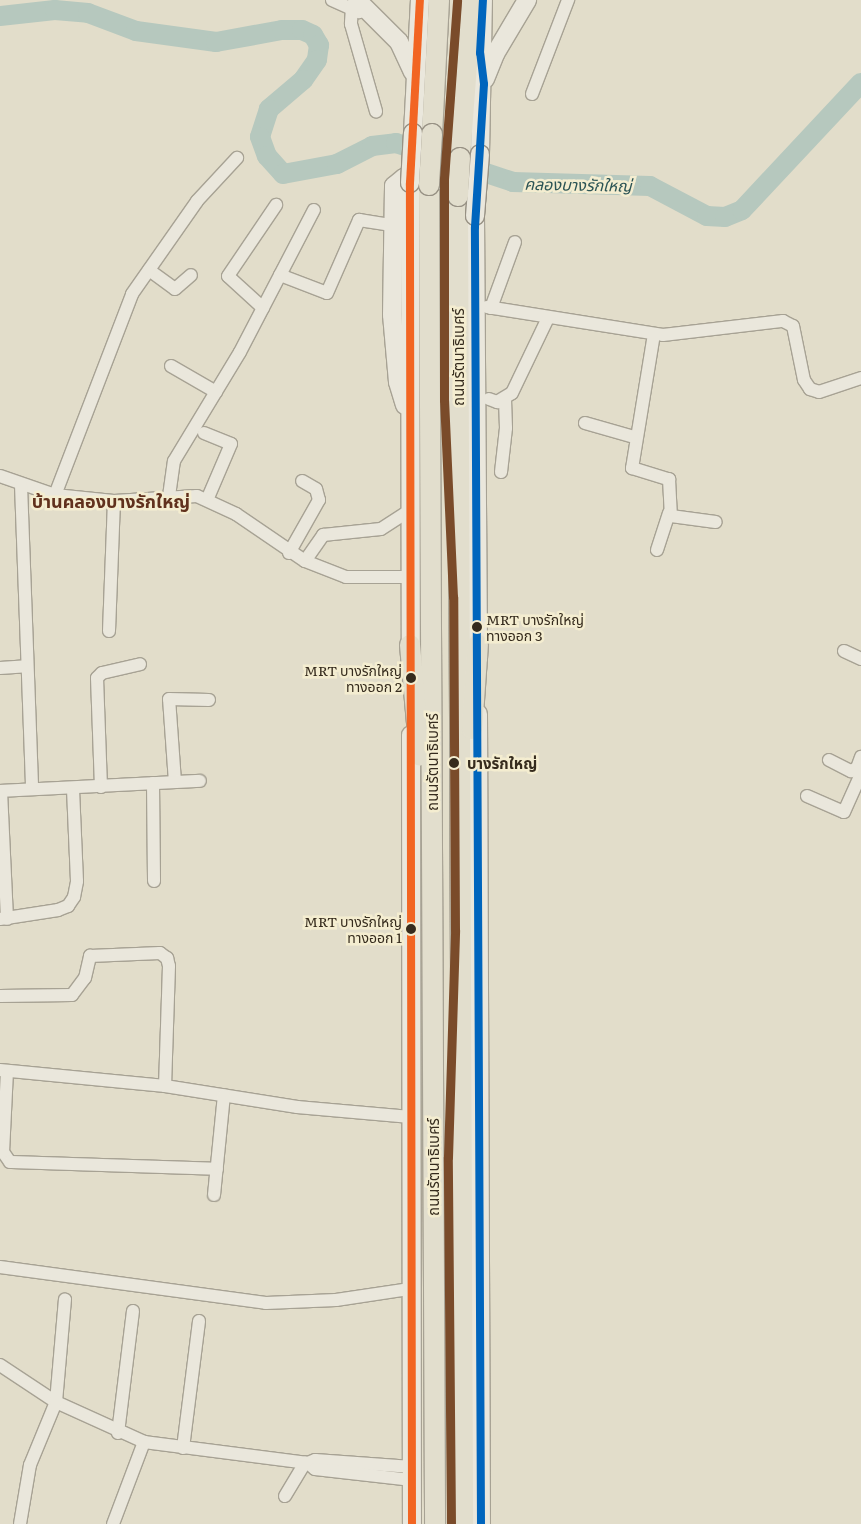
<!DOCTYPE html>
<meta charset="utf-8">
<style>
body{margin:0}
#map{position:relative;width:861px;height:1524px;overflow:hidden;background:#e2ddca;font-family:Literata,"Noto Sans Thai",serif}
div>[style]{position:absolute}
.river>*{height:20px;margin:-10px;padding:0 10px;transform-origin:10px;border-radius:10px;background:#b6c8be}
.roads{filter:drop-shadow(1px 0 #a7a294) drop-shadow(-1px 0 #a7a294) drop-shadow(0 1px #a7a294) drop-shadow(0 -1px #a7a294)}
.minor>*{height:12px;margin:-6px;padding:0 6px;transform-origin:6px;border-radius:6px;background:#eae7dc}
.secondary>*{height:18px;margin:-9px;padding:0 9px;transform-origin:9px;border-radius:9px;background:#eae7dc}
.primary>*{height:20px;margin:-10px;padding:0 10px;transform-origin:10px;border-radius:10px;background:#e2decd}
.bridges{filter:drop-shadow(1px 0 #979184) drop-shadow(-1px 0 #979184) drop-shadow(0 1px #979184) drop-shadow(0 -1px #979184)}
.secondary-bridge>*{height:18px;margin:-9px;padding:0 9px;transform-origin:9px;border-radius:9px;background:#eae7dc}
.primary-bridge>*{height:20px;margin:-10px;padding:0 10px;transform-origin:10px;border-radius:10px;background:#e2decd}
.bus-1>*{height:8px;margin:-4px;padding:0 4px;transform-origin:4px;border-radius:4px;background:#f26522}
.bus-2>*{height:8px;margin:-4px;padding:0 4px;transform-origin:4px;border-radius:4px;background:#0065bd}
.metro-1>*{height:9px;margin:-4.5px;padding:0 4.5px;transform-origin:4.5px;border-radius:4.5px;background:#7a4b2a}
.dots>*{width:14px;height:14px;translate:-50% -50%;box-sizing:border-box;border:2px solid #f4edd0;border-radius:50%}
span{translate:-50% -50%;white-space:nowrap;text-align:center;line-height:1.15;-webkit-text-stroke:5px #f4edd0;paint-order:stroke}
.bus-label{font-size:14px;color:#352b1d}
.left{translate:0 -50%;text-align:left}
.right{translate:-100% -50%;text-align:right}
.street-label{font-size:15px;color:#352b1d}
.stop-label{font-size:15px;color:#352b1d;font-weight:700}
.water-label{font-size:16px;color:#2c5455;font-style:italic}
.quarter-label{font-size:18px;color:#61311d;font-weight:700}
</style>
<div id="map">
<div class="river">
<i style="left:0;top:16px;width:55px;rotate:-6.2deg"></i>
<i style="left:55px;top:10px;width:33px;rotate:5deg"></i>
<i style="left:88px;top:13px;width:51px;rotate:20.6deg"></i>
<i style="left:136px;top:31px;width:81px;rotate:7.8deg"></i>
<i style="left:216px;top:42px;width:67px;rotate:-10.3deg"></i>
<i style="left:282px;top:30px;width:20px"></i>
<i style="left:302px;top:30px;width:12px;rotate:24deg"></i>
<i style="left:313px;top:35px;width:12px;rotate:59deg"></i>
<i style="left:319px;top:45px;width:15px;rotate:98deg"></i>
<i style="left:317px;top:60px;width:24px;rotate:125deg"></i>
<i style="left:303px;top:80px;width:45px;rotate:139.5deg"></i>
<i style="left:269px;top:109px;width:29px;rotate:108deg"></i>
<i style="left:260px;top:137px;width:20px;rotate:70deg"></i>
<i style="left:267px;top:156px;width:24px;rotate:48deg"></i>
<i style="left:283px;top:174px;width:55px;rotate:-10.5deg"></i>
<i style="left:337px;top:164px;width:39px;rotate:-27deg"></i>
<i style="left:372px;top:146px;width:24px;rotate:-7deg"></i>
<i style="left:396px;top:143px;width:123px;rotate:18.4deg"></i>
<i style="left:513px;top:182px;width:137px;rotate:1.7deg"></i>
<i style="left:650px;top:186px;width:64px;rotate:27.8deg"></i>
<i style="left:707px;top:216px;width:18px;rotate:3deg"></i>
<i style="left:725px;top:217px;width:18px;rotate:-22deg"></i>
<i style="left:742px;top:210px;width:174px;rotate:-46.9deg"></i>
</div>
<div class="roads">
<div class="minor">
<i style="left:332px;top:0;width:30px;rotate:24deg"></i>
<i style="left:352px;top:8px;width:16px;rotate:94deg"></i>
<i style="left:351px;top:24px;width:91px;rotate:74deg"></i>
<i style="left:532px;top:94px;width:101px;rotate:-69deg"></i>
<i style="left:149px;top:270px;width:32px;rotate:36deg"></i>
<i style="left:175px;top:289px;width:21px;rotate:-41deg"></i>
<i style="left:280px;top:275px;width:50px;rotate:21deg"></i>
<i style="left:327px;top:293px;width:80px;rotate:-66.3deg"></i>
<i style="left:359px;top:220px;width:33px;rotate:9deg"></i>
<i style="left:487px;top:307px;width:178px;rotate:9deg"></i>
<i style="left:663px;top:335px;width:121px;rotate:-6.7deg"></i>
<i style="left:783px;top:321px;width:11px;rotate:27deg"></i>
<i style="left:793px;top:326px;width:55px;rotate:78.5deg"></i>
<i style="left:804px;top:380px;width:11px;rotate:56deg"></i>
<i style="left:810px;top:389px;width:9px;rotate:18deg"></i>
<i style="left:819px;top:392px;width:44px;rotate:-18.4deg"></i>
<i style="left:263px;top:308px;width:47px;rotate:-137.6deg"></i>
<i style="left:228px;top:276px;width:86px;rotate:-55.9deg"></i>
<i style="left:491px;top:308px;width:70px;rotate:-70deg"></i>
<i style="left:654px;top:334px;width:136px;rotate:99.3deg"></i>
<i style="left:632px;top:468px;width:39px;rotate:17deg"></i>
<i style="left:669px;top:479px;width:37px;rotate:87deg"></i>
<i style="left:671px;top:516px;width:45px;rotate:7.6deg"></i>
<i style="left:171px;top:366px;width:52px;rotate:30deg"></i>
<i style="left:489px;top:399px;width:9px;rotate:21deg"></i>
<i style="left:497px;top:402px;width:17px;rotate:-31deg"></i>
<i style="left:512px;top:393px;width:83px;rotate:-64.4deg"></i>
<i style="left:585px;top:423px;width:51px;rotate:15.9deg"></i>
<i style="left:204px;top:433px;width:29px;rotate:22deg"></i>
<i style="left:231px;top:444px;width:61px;rotate:113.2deg"></i>
<i style="left:501px;top:472px;width:44px;rotate:-83.5deg"></i>
<i style="left:506px;top:428px;width:28px;rotate:-92deg"></i>
<i style="left:0;top:476px;width:58px;rotate:19.1deg"></i>
<i style="left:55px;top:495px;width:59px;rotate:5.8deg"></i>
<i style="left:114px;top:501px;width:83px;rotate:-3.4deg"></i>
<i style="left:197px;top:496px;width:43px;rotate:24.8deg"></i>
<i style="left:236px;top:514px;width:83px;rotate:34.3deg"></i>
<i style="left:305px;top:561px;width:44px;rotate:21.3deg"></i>
<i style="left:346px;top:577px;width:64px"></i>
<i style="left:21px;top:485px;width:304px;rotate:87.9deg"></i>
<i style="left:55px;top:495px;width:215px;rotate:-69deg"></i>
<i style="left:132px;top:294px;width:113px;rotate:-55deg"></i>
<i style="left:197px;top:201px;width:59px;rotate:-47.1deg"></i>
<i style="left:169px;top:496px;width:35px;rotate:-82deg"></i>
<i style="left:174px;top:461px;width:127px;rotate:-58.8deg"></i>
<i style="left:240px;top:352px;width:160px;rotate:-62.5deg"></i>
<i style="left:657px;top:550px;width:39px;rotate:-72deg"></i>
<i style="left:289px;top:553px;width:61px;rotate:-60.5deg"></i>
<i style="left:319px;top:500px;width:11px;rotate:-105deg"></i>
<i style="left:316px;top:489px;width:16px;rotate:-150deg"></i>
<i style="left:305px;top:561px;width:32px;rotate:-55deg"></i>
<i style="left:323px;top:535px;width:58px;rotate:-5.9deg"></i>
<i style="left:381px;top:529px;width:35px;rotate:-33deg"></i>
<i style="left:109px;top:631px;width:130px;rotate:-87.8deg"></i>
<i style="left:844px;top:651px;width:19px;rotate:25deg"></i>
<i style="left:0;top:668px;width:26px;rotate:-4deg"></i>
<i style="left:829px;top:760px;width:25px;rotate:27deg"></i>
<i style="left:851px;top:771px;width:7px;rotate:-27deg"></i>
<i style="left:857px;top:768px;width:12px;rotate:-70deg"></i>
<i style="left:175px;top:782px;width:83px;rotate:-94.1deg"></i>
<i style="left:169px;top:699px;width:40px;rotate:1.4deg"></i>
<i style="left:153px;top:783px;width:98px;rotate:89.4deg"></i>
<i style="left:101px;top:787px;width:109px;rotate:-92.1deg"></i>
<i style="left:97px;top:678px;width:7px;rotate:-45deg"></i>
<i style="left:102px;top:673px;width:39px;rotate:-13deg"></i>
<i style="left:0;top:791px;width:200px;rotate:-2.9deg"></i>
<i style="left:1px;top:791px;width:128px;rotate:87.3deg"></i>
<i style="left:807px;top:796px;width:40px;rotate:23.4deg"></i>
<i style="left:844px;top:812px;width:42px;rotate:-65.9deg"></i>
<i style="left:0;top:919px;width:59px;rotate:-8.8deg"></i>
<i style="left:58px;top:910px;width:11px;rotate:-22deg"></i>
<i style="left:68px;top:906px;width:11px;rotate:-56deg"></i>
<i style="left:74px;top:897px;width:16px;rotate:-79deg"></i>
<i style="left:77px;top:881px;width:93px;rotate:-92.5deg"></i>
<i style="left:0;top:996px;width:72px;rotate:-0.8deg"></i>
<i style="left:72px;top:995px;width:21px;rotate:-53deg"></i>
<i style="left:85px;top:978px;width:23px;rotate:-77deg"></i>
<i style="left:90px;top:956px;width:70px;rotate:-2.5deg"></i>
<i style="left:160px;top:953px;width:9px;rotate:36deg"></i>
<i style="left:167px;top:958px;width:8px;rotate:76deg"></i>
<i style="left:169px;top:966px;width:120px;rotate:91.9deg"></i>
<i style="left:0;top:1070px;width:166px;rotate:5.5deg"></i>
<i style="left:165px;top:1086px;width:134px;rotate:9deg"></i>
<i style="left:297px;top:1107px;width:114px;rotate:5deg"></i>
<i style="left:7px;top:1071px;width:81px;rotate:92.8deg"></i>
<i style="left:3px;top:1152px;width:12px;rotate:55deg"></i>
<i style="left:10px;top:1162px;width:207px;rotate:1.9deg"></i>
<i style="left:214px;top:1195px;width:100px;rotate:-84.3deg"></i>
<i style="left:0;top:1267px;width:268px;rotate:7.7deg"></i>
<i style="left:266px;top:1303px;width:70px;rotate:-2.5deg"></i>
<i style="left:336px;top:1300px;width:75px;rotate:-8.5deg"></i>
<i style="left:0;top:1365px;width:67px;rotate:33.5deg"></i>
<i style="left:56px;top:1402px;width:97px;rotate:24.4deg"></i>
<i style="left:144px;top:1442px;width:165px;rotate:7.3deg"></i>
<i style="left:118px;top:1433px;width:123px;rotate:-83deg"></i>
<i style="left:183px;top:1448px;width:128px;rotate:-82.8deg"></i>
<i style="left:412px;top:1467px;width:97px;rotate:-175.9deg"></i>
<i style="left:315px;top:1460px;width:8px;rotate:157deg"></i>
<i style="left:308px;top:1463px;width:9px;rotate:41deg"></i>
<i style="left:315px;top:1469px;width:98px;rotate:6.5deg"></i>
<i style="left:285px;top:1496px;width:39px;rotate:-59deg"></i>
<i style="left:20px;top:1524px;width:60px;rotate:-80.4deg"></i>
<i style="left:30px;top:1465px;width:68px;rotate:-67.6deg"></i>
<i style="left:56px;top:1402px;width:103px;rotate:-85deg"></i>
<i style="left:113px;top:1524px;width:88px;rotate:-69.3deg"></i>
</div>
<div class="secondary">
<i style="left:357px;top:0;width:59px;rotate:45deg"></i>
<i style="left:399px;top:42px;width:33px;rotate:65deg"></i>
<i style="left:485px;top:79px;width:27px;rotate:-68deg"></i>
<i style="left:495px;top:54px;width:63px;rotate:-59.3deg"></i>
<i style="left:413px;top:133px;width:133px;rotate:-87deg"></i>
<i style="left:480px;top:154px;width:154px;rotate:-88.9deg"></i>
<i style="left:410px;top:183px;width:476px;rotate:89.9deg"></i>
<i style="left:475px;top:216px;width:442px;rotate:89.6deg"></i>
<i style="left:405px;top:405px;width:24px;rotate:-107deg"></i>
<i style="left:398px;top:382px;width:67px;rotate:-95.1deg"></i>
<i style="left:392px;top:315px;width:129px;rotate:-89.1deg"></i>
<i style="left:394px;top:186px;width:13px;rotate:-39deg"></i>
<i style="left:404px;top:178px;width:14px;rotate:-8deg"></i>
<i style="left:418px;top:176px;width:35px;rotate:10deg"></i>
<i style="left:452px;top:182px;width:18px;rotate:41deg"></i>
<i style="left:478px;top:714px;width:810px;rotate:89.79deg"></i>
<i style="left:411px;top:735px;width:789px;rotate:89.93deg"></i>
</div>
<div class="primary">
<i style="left:432px;top:134px;width:134px;rotate:-87deg"></i>
<i style="left:460px;top:158px;width:158px;rotate:-85.7deg"></i>
<i style="left:429px;top:185px;width:1339px;rotate:89.74deg"></i>
<i style="left:458px;top:196px;width:1328px;rotate:89.78deg"></i>
<i style="left:410px;top:645px;width:111px;rotate:84.9deg"></i>
<i style="left:472px;top:729px;width:85px;rotate:-86deg"></i>
</div>
</div>
<div class="bridges">
<div class="secondary-bridge">
<i style="left:410px;top:183px;width:50px;rotate:-86.6deg"></i>
<i style="left:475px;top:216px;width:62px;rotate:-85.4deg"></i>
</div>
<div class="primary-bridge">
<i style="left:429px;top:185px;width:51px;rotate:-86.6deg"></i>
<i style="left:458px;top:196px;width:38px;rotate:-87deg"></i>
</div>
</div>
<div class="bus-1">
<i style="left:412px;top:1524px;width:1341px;rotate:-90.09deg"></i>
<i style="left:410px;top:183px;width:183px;rotate:-86.9deg"></i>
</div>
<div class="bus-2">
<i style="left:481px;top:1524px;width:1297px;rotate:-90.27deg"></i>
<i style="left:475px;top:227px;width:143px;rotate:-86.4deg"></i>
<i style="left:484px;top:84px;width:31px;rotate:-97deg"></i>
<i style="left:480px;top:53px;width:53px;rotate:-86.8deg"></i>
</div>
<div class="metro-1">
<i style="left:451px;top:1524px;width:367px;rotate:-90.5deg"></i>
<i style="left:448px;top:1157px;width:227px;rotate:-88.2deg"></i>
<i style="left:455px;top:930px;width:333px;rotate:-90.3deg"></i>
<i style="left:453px;top:597px;width:197px;rotate:-92.6deg"></i>
<i style="left:444px;top:400px;width:221px;rotate:-90deg"></i>
<i style="left:444px;top:179px;width:179px;rotate:-85.8deg"></i>
</div>
<div class="dots">
<i style="left:477px;top:627px;background:#352b1d"></i>
<i style="left:411px;top:678px;background:#352b1d"></i>
<i style="left:454px;top:763px;background:#352b1d"></i>
<i style="left:411px;top:929px;background:#352b1d"></i>
</div>
<div class="bus-label">
<span class="left" style="left:486px;top:627px">MRT บางรักใหญ่<br>ทางออก 3</span>
<span class="right" style="left:402px;top:678px">MRT บางรักใหญ่<br>ทางออก 2</span>
<span class="right" style="left:402px;top:929px">MRT บางรักใหญ่<br>ทางออก 1</span>
</div>
<div class="street-label">
<span style="left:458px;top:357px;rotate:-90deg">ถนนรัตนาธิเบศร์</span>
<span style="left:432px;top:762px;rotate:-90deg">ถนนรัตนาธิเบศร์</span>
<span style="left:433px;top:1167px;rotate:-90deg">ถนนรัตนาธิเบศร์</span>
</div>
<div class="stop-label">
<span class="left" style="left:467px;top:763px">บางรักใหญ่</span>
</div>
<div class="water-label">
<span style="left:578px;top:184px;rotate:1deg">คลองบางรักใหญ่</span>
</div>
<div class="quarter-label">
<span style="left:111px;top:501px">บ้านคลองบางรักใหญ่</span>
</div>
</div>
